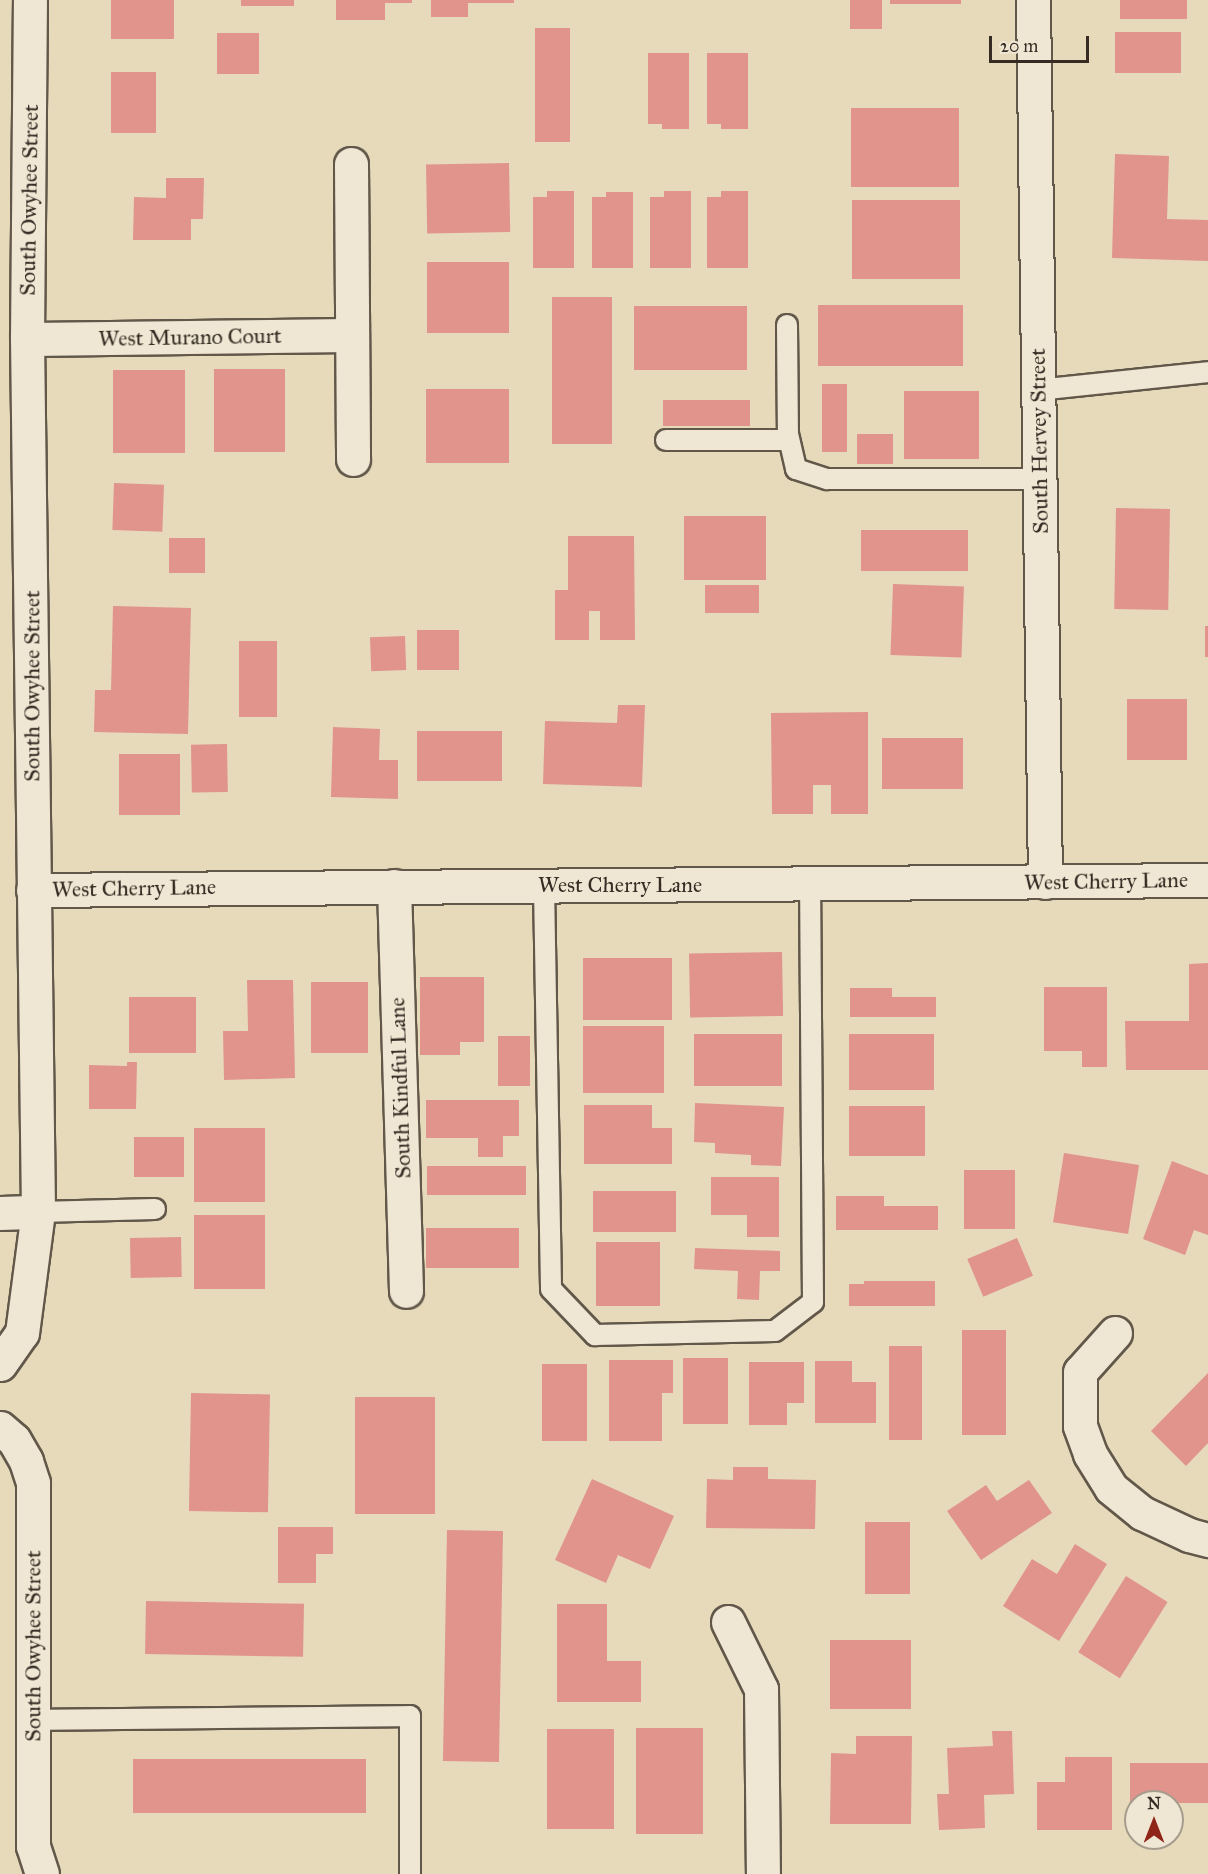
<!DOCTYPE html>
<style>
body{margin:0}
#map{position:relative;width:1208px;height:1874px;overflow:hidden;background:#e7dabb;font-family:"IM FELL Great Primer",serif}
div>[style]{position:absolute}
.building>*{inset:0;background:#e0948c;transform-origin:0 0}
.roads{filter:drop-shadow(2px 0 #62584a) drop-shadow(-2px 0 #62584a) drop-shadow(0 2px #62584a) drop-shadow(0 -2px #62584a)}
.lane>*{height:20px;margin:-10px;padding:0 10px;transform-origin:10px;border-radius:10px;background:#efe7d3}
.street>*{height:33px;margin:-16.5px;padding:0 16.5px;transform-origin:16.5px;border-radius:16.5px;background:#efe7d3}
.secondary>*{height:33px;margin:-16.5px;padding:0 16.5px;transform-origin:16.5px;border-radius:16.5px;background:#efe7d3}
span{translate:-50% -50%;white-space:nowrap;text-align:center;line-height:1.15;-webkit-text-stroke:5px #efe7d3;paint-order:stroke}
.street-label{font-size:22px;color:#362c24}
.north{position:absolute;left:1124px;top:1790px;width:60px;height:60px;box-sizing:border-box;background:#efe7d3;border:2px solid #a59c8d;border-radius:50%;rotate:0deg;font-size:16px;font-weight:700;line-height:24px;text-align:center;color:#362c24}
.north::after{content:'';display:block;margin:auto;width:21px;height:27px;background:#8f2418;clip-path:polygon(50% 0,100% 100%,50% 72%,0 100%)}
.scale{position:absolute;left:989px;top:36px;width:100px;height:27px;box-sizing:border-box;border:3px solid #362c24;border-top:0;padding-left:8px;font-size:18px;line-height:21px;white-space:nowrap;color:#362c24;-webkit-text-stroke:4px #efe7d3;paint-order:stroke}
</style>
<div id="map">
<div class="building">
<i style="left:111px;top:0;width:63px;height:39px"></i>
<i style="left:241px;top:0;width:53px;height:6px"></i>
<i style="clip-path:polygon(336px 0,412px 0,412px 3px,385px 3px,385px 20px,336px 20px)"></i>
<i style="clip-path:polygon(431px 0,514px 0,514px 3px,468px 3px,468px 17px,431px 17px)"></i>
<i style="left:850px;top:0;width:32px;height:29px"></i>
<i style="left:890px;top:0;width:71px;height:4px"></i>
<i style="left:1120px;top:0;width:67px;height:19px"></i>
<i style="left:535px;top:28px;width:35px;height:114px"></i>
<i style="left:1115px;top:32px;width:66px;height:41px"></i>
<i style="left:217px;top:33px;width:42px;height:41px"></i>
<i style="clip-path:polygon(648px 53px,689px 53px,689px 129px,662px 129px,662px 124px,648px 124px)"></i>
<i style="clip-path:polygon(707px 53px,748px 53px,748px 129px,721px 129px,721px 124px,707px 124px)"></i>
<i style="left:111px;top:72px;width:45px;height:61px"></i>
<i style="left:851px;top:108px;width:108px;height:79px"></i>
<i style="clip-path:polygon(1115px 154px,1169px 156px,1167px 219px,1208px 220px,1208px 261px,1112px 258px)"></i>
<i style="left:509px;top:163px;width:69px;height:83px;rotate:89deg"></i>
<i style="clip-path:polygon(166px 178px,204px 178px,203px 219px,191px 219px,191px 240px,133px 240px,134px 197px,166px 198px)"></i>
<i style="clip-path:polygon(547px 191px,574px 191px,574px 268px,533px 268px,533px 197px,547px 197px)"></i>
<i style="clip-path:polygon(664px 191px,691px 191px,691px 268px,650px 268px,650px 197px,664px 197px)"></i>
<i style="clip-path:polygon(721px 191px,748px 191px,748px 268px,707px 268px,707px 197px,721px 197px)"></i>
<i style="clip-path:polygon(606px 192px,633px 192px,633px 268px,592px 268px,592px 197px,606px 197px)"></i>
<i style="left:852px;top:200px;width:108px;height:79px"></i>
<i style="left:427px;top:262px;width:82px;height:71px"></i>
<i style="left:612px;top:297px;width:147px;height:60px;rotate:90deg"></i>
<i style="left:818px;top:305px;width:145px;height:61px"></i>
<i style="left:634px;top:306px;width:113px;height:64px"></i>
<i style="left:214px;top:369px;width:71px;height:83px"></i>
<i style="left:113px;top:370px;width:72px;height:83px"></i>
<i style="left:822px;top:384px;width:25px;height:68px"></i>
<i style="left:426px;top:389px;width:83px;height:74px"></i>
<i style="left:904px;top:391px;width:75px;height:68px"></i>
<i style="left:663px;top:400px;width:87px;height:26px"></i>
<i style="left:857px;top:434px;width:36px;height:30px"></i>
<i style="left:114px;top:483px;width:50px;height:47px;rotate:2deg"></i>
<i style="left:1116px;top:508px;width:54px;height:101px;rotate:1deg"></i>
<i style="left:684px;top:516px;width:82px;height:64px"></i>
<i style="left:861px;top:530px;width:107px;height:41px"></i>
<i style="clip-path:polygon(568px 536px,634px 536px,635px 640px,600px 640px,600px 611px,589px 611px,589px 640px,555px 640px,555px 590px,568px 590px)"></i>
<i style="left:169px;top:538px;width:36px;height:35px"></i>
<i style="left:893px;top:584px;width:71px;height:71px;rotate:2deg"></i>
<i style="left:759px;top:585px;width:28px;height:54px;rotate:90deg"></i>
<i style="clip-path:polygon(113px 606px,191px 608px,188px 734px,94px 732px,95px 690px,111px 690px)"></i>
<i style="left:1205px;top:626px;width:3px;height:31px"></i>
<i style="left:417px;top:630px;width:42px;height:40px"></i>
<i style="left:405px;top:636px;width:34px;height:35px;rotate:88deg"></i>
<i style="left:239px;top:641px;width:38px;height:76px"></i>
<i style="left:1127px;top:699px;width:60px;height:61px"></i>
<i style="clip-path:polygon(618px 705px,645px 705px,642px 787px,543px 784px,545px 721px,617px 723px)"></i>
<i style="clip-path:polygon(868px 712px,868px 814px,831px 814px,831px 785px,813px 785px,813px 814px,772px 814px,771px 713px)"></i>
<i style="clip-path:polygon(333px 727px,380px 729px,379px 760px,398px 760px,398px 799px,331px 797px)"></i>
<i style="left:417px;top:731px;width:85px;height:50px"></i>
<i style="left:882px;top:738px;width:81px;height:51px"></i>
<i style="left:227px;top:744px;width:48px;height:36px;rotate:89deg"></i>
<i style="left:119px;top:754px;width:61px;height:61px"></i>
<i style="left:782px;top:952px;width:64px;height:93px;rotate:89deg"></i>
<i style="left:583px;top:958px;width:89px;height:62px"></i>
<i style="clip-path:polygon(1208px 963px,1208px 1070px,1126px 1070px,1125px 1021px,1189px 1021px,1189px 964px)"></i>
<i style="clip-path:polygon(420px 977px,484px 977px,484px 1042px,460px 1042px,460px 1055px,420px 1055px)"></i>
<i style="clip-path:polygon(247px 980px,293px 980px,295px 1078px,224px 1080px,223px 1031px,248px 1031px)"></i>
<i style="left:311px;top:982px;width:57px;height:71px"></i>
<i style="clip-path:polygon(1044px 987px,1107px 987px,1107px 1067px,1082px 1067px,1082px 1051px,1044px 1051px)"></i>
<i style="clip-path:polygon(850px 988px,892px 988px,892px 997px,936px 997px,936px 1017px,850px 1017px)"></i>
<i style="left:129px;top:997px;width:67px;height:56px"></i>
<i style="left:583px;top:1026px;width:81px;height:67px"></i>
<i style="left:694px;top:1034px;width:88px;height:52px"></i>
<i style="left:849px;top:1034px;width:85px;height:56px"></i>
<i style="left:498px;top:1036px;width:32px;height:50px"></i>
<i style="clip-path:polygon(127px 1062px,137px 1062px,136px 1109px,89px 1109px,89px 1065px,127px 1066px)"></i>
<i style="clip-path:polygon(426px 1100px,519px 1100px,519px 1136px,503px 1136px,503px 1157px,478px 1157px,478px 1138px,426px 1138px)"></i>
<i style="clip-path:polygon(695px 1103px,784px 1107px,781px 1166px,751px 1165px,751px 1155px,715px 1153px,715px 1143px,694px 1142px)"></i>
<i style="clip-path:polygon(584px 1105px,652px 1105px,652px 1128px,672px 1128px,672px 1164px,584px 1164px)"></i>
<i style="left:849px;top:1106px;width:76px;height:50px"></i>
<i style="left:194px;top:1128px;width:71px;height:74px"></i>
<i style="left:134px;top:1137px;width:50px;height:40px"></i>
<i style="left:1064px;top:1153px;width:76px;height:70px;rotate:9deg"></i>
<i style="clip-path:polygon(1172px 1161px,1208px 1175px,1208px 1235px,1194px 1230px,1185px 1255px,1143px 1239px)"></i>
<i style="left:427px;top:1166px;width:99px;height:29px"></i>
<i style="left:964px;top:1170px;width:51px;height:59px"></i>
<i style="clip-path:polygon(711px 1177px,779px 1177px,779px 1237px,747px 1237px,747px 1215px,711px 1215px)"></i>
<i style="left:593px;top:1191px;width:83px;height:41px"></i>
<i style="clip-path:polygon(836px 1196px,884px 1196px,884px 1206px,938px 1206px,938px 1230px,836px 1230px)"></i>
<i style="left:194px;top:1215px;width:71px;height:74px"></i>
<i style="left:426px;top:1228px;width:93px;height:40px"></i>
<i style="left:181px;top:1237px;width:40px;height:51px;rotate:89deg"></i>
<i style="left:1017px;top:1238px;width:41px;height:54px;rotate:67deg"></i>
<i style="left:596px;top:1242px;width:64px;height:64px"></i>
<i style="clip-path:polygon(695px 1248px,780px 1251px,780px 1271px,760px 1271px,759px 1300px,737px 1299px,738px 1271px,694px 1269px)"></i>
<i style="clip-path:polygon(864px 1281px,935px 1281px,935px 1306px,849px 1306px,849px 1284px,864px 1284px)"></i>
<i style="left:962px;top:1330px;width:44px;height:105px"></i>
<i style="left:889px;top:1346px;width:33px;height:94px"></i>
<i style="left:683px;top:1358px;width:45px;height:66px"></i>
<i style="clip-path:polygon(609px 1360px,673px 1360px,673px 1393px,662px 1393px,662px 1441px,609px 1441px)"></i>
<i style="clip-path:polygon(815px 1361px,852px 1361px,852px 1382px,876px 1382px,876px 1423px,815px 1423px)"></i>
<i style="clip-path:polygon(749px 1362px,804px 1362px,804px 1403px,787px 1403px,787px 1425px,749px 1425px)"></i>
<i style="left:542px;top:1364px;width:45px;height:77px"></i>
<i style="clip-path:polygon(1208px 1373px,1208px 1443px,1186px 1466px,1151px 1431px)"></i>
<i style="left:191px;top:1393px;width:79px;height:118px;rotate:1deg"></i>
<i style="left:355px;top:1397px;width:80px;height:117px"></i>
<i style="clip-path:polygon(733px 1467px,768px 1467px,768px 1479px,816px 1480px,815px 1529px,706px 1528px,707px 1479px,733px 1480px)"></i>
<i style="clip-path:polygon(592px 1479px,674px 1516px,650px 1569px,618px 1555px,606px 1583px,555px 1560px)"></i>
<i style="clip-path:polygon(1029px 1480px,1052px 1513px,981px 1560px,947px 1511px,986px 1485px,997px 1501px)"></i>
<i style="left:865px;top:1522px;width:45px;height:72px"></i>
<i style="clip-path:polygon(278px 1527px,333px 1527px,333px 1554px,316px 1554px,316px 1583px,278px 1583px)"></i>
<i style="left:447px;top:1530px;width:56px;height:231px;rotate:1deg"></i>
<i style="clip-path:polygon(1075px 1544px,1107px 1564px,1059px 1641px,1003px 1606px,1032px 1559px,1057px 1574px)"></i>
<i style="left:1126px;top:1576px;width:49px;height:90px;rotate:32deg"></i>
<i style="left:146px;top:1601px;width:158px;height:53px;rotate:1deg"></i>
<i style="clip-path:polygon(557px 1604px,607px 1604px,607px 1661px,641px 1661px,641px 1702px,557px 1702px)"></i>
<i style="left:830px;top:1640px;width:81px;height:69px"></i>
<i style="left:636px;top:1728px;width:67px;height:106px"></i>
<i style="left:547px;top:1729px;width:67px;height:100px"></i>
<i style="clip-path:polygon(992px 1731px,1012px 1731px,1014px 1794px,984px 1795px,985px 1828px,939px 1830px,937px 1794px,949px 1794px,947px 1748px,993px 1746px)"></i>
<i style="clip-path:polygon(856px 1736px,912px 1736px,911px 1824px,830px 1824px,831px 1753px,856px 1754px)"></i>
<i style="clip-path:polygon(1065px 1757px,1112px 1757px,1112px 1830px,1037px 1830px,1037px 1782px,1065px 1782px)"></i>
<i style="left:366px;top:1759px;width:54px;height:233px;rotate:90deg"></i>
<i style="clip-path:polygon(1130px 1763px,1208px 1763px,1208px 1803px,1177px 1803px,1177px 1828px,1172px 1828px,1172px 1802px,1136px 1802px,1136px 1828px,1130px 1828px)"></i>
</div>
<div class="roads">
<div class="lane">
<i style="left:787px;top:325px;width:109px;rotate:89.5deg"></i>
<i style="left:788px;top:434px;width:36px;rotate:77deg"></i>
<i style="left:796px;top:469px;width:33px;rotate:18deg"></i>
<i style="left:827px;top:479px;width:212px"></i>
<i style="left:1038px;top:390px;width:171px;rotate:-6deg"></i>
<i style="left:666px;top:440px;width:123px"></i>
<i style="left:544px;top:886px;width:403px;rotate:89deg"></i>
<i style="left:551px;top:1289px;width:64px;rotate:46.3deg"></i>
<i style="left:595px;top:1335px;width:180px;rotate:-1.3deg"></i>
<i style="left:775px;top:1331px;width:48px;rotate:-37.3deg"></i>
<i style="left:813px;top:1302px;width:418px;rotate:-90.4deg"></i>
<i style="left:38px;top:1212px;width:117px;rotate:-1.5deg"></i>
<i style="left:33px;top:1720px;width:377px;rotate:-0.6deg"></i>
<i style="left:410px;top:1716px;width:158px;rotate:90deg"></i>
</div>
<div class="street">
<i style="left:1033px;top:0;width:882px;rotate:89.22deg"></i>
<i style="left:351px;top:164px;width:295px;rotate:89.6deg"></i>
<i style="left:27px;top:339px;width:325px;rotate:-0.7deg"></i>
<i style="left:394px;top:886px;width:405px;rotate:88.3deg"></i>
<i style="left:0;top:1213px;width:38px;rotate:-2deg"></i>
<i style="left:1115px;top:1333px;width:52px;rotate:131.9deg"></i>
<i style="left:1080px;top:1372px;width:54px;rotate:90deg"></i>
<i style="left:1080px;top:1426px;width:30px;rotate:70deg"></i>
<i style="left:1090px;top:1454px;width:40px;rotate:58deg"></i>
<i style="left:1111px;top:1488px;width:40px;rotate:39deg"></i>
<i style="left:1142px;top:1513px;width:52px;rotate:25.1deg"></i>
<i style="left:1189px;top:1535px;width:20px;rotate:15deg"></i>
<i style="left:0;top:1428px;width:18px;rotate:41deg"></i>
<i style="left:14px;top:1440px;width:24px;rotate:60deg"></i>
<i style="left:26px;top:1461px;width:23px;rotate:72deg"></i>
<i style="left:33px;top:1483px;width:363px;rotate:90deg"></i>
<i style="left:33px;top:1846px;width:29px;rotate:72deg"></i>
<i style="left:728px;top:1622px;width:75px;rotate:63.8deg"></i>
<i style="left:761px;top:1689px;width:185px;rotate:89.4deg"></i>
</div>
<div class="secondary">
<i style="left:33px;top:890px;width:1175px;rotate:-0.49deg"></i>
<i style="left:0;top:1364px;width:38px;rotate:-55deg"></i>
<i style="left:22px;top:1333px;width:122px;rotate:-82.5deg"></i>
<i style="left:38px;top:1212px;width:873px;rotate:-90.72deg"></i>
<i style="left:27px;top:339px;width:339px;rotate:-89.5deg"></i>
</div>
</div>
<div class="street-label">
<span style="left:29px;top:200px;rotate:-89deg">South Owyhee Street</span>
<span style="left:190px;top:337px;rotate:-1deg">West Murano Court</span>
<span style="left:1039px;top:441px;rotate:-91deg">South Hervey Street</span>
<span style="left:32px;top:686px;rotate:-90deg">South Owyhee Street</span>
<span style="left:1106px;top:881px;rotate:-1deg">West Cherry Lane</span>
<span style="left:620px;top:885px">West Cherry Lane</span>
<span style="left:134px;top:888px;rotate:-1deg">West Cherry Lane</span>
<span style="left:400px;top:1088px;rotate:-92deg">South Kindful Lane</span>
<span style="left:33px;top:1646px;rotate:-90deg">South Owyhee Street</span>
</div>
<div class="north">N</div>
<div class="scale">20 m</div>
</div>
